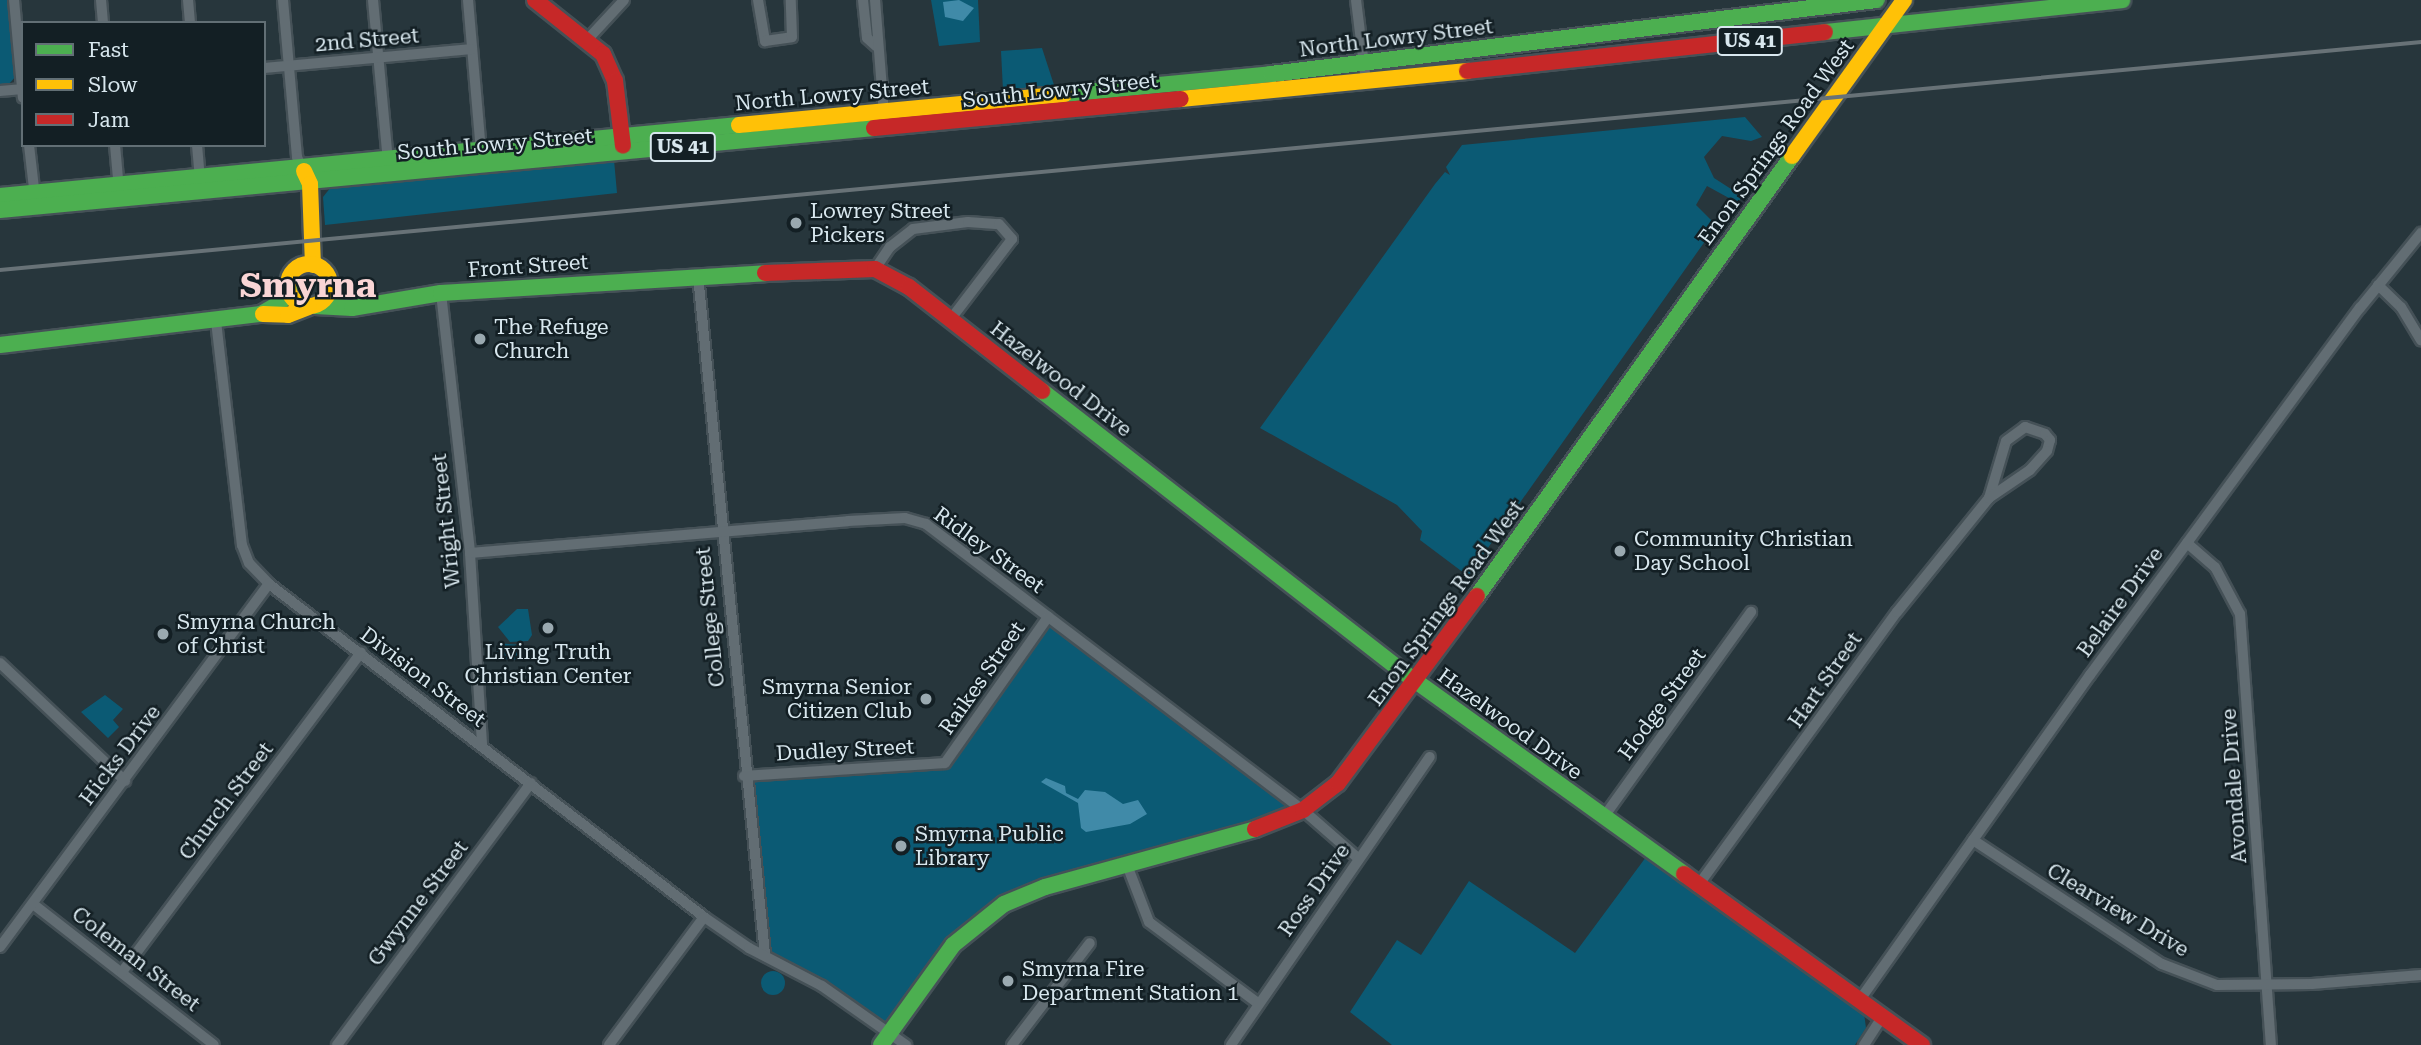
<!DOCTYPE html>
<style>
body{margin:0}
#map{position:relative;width:2421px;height:1045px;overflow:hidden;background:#27363c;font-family:"Roboto Serif",serif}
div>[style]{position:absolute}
.green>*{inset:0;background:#0b5a74;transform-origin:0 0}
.round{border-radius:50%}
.water>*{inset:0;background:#408aa8}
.roads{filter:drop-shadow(2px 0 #455157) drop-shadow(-2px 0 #455157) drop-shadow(0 2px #455157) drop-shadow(0 -2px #455157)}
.street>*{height:10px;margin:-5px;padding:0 5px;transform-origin:5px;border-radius:5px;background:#626d73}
.fast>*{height:16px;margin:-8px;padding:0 8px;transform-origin:8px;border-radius:8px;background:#4caf50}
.slow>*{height:16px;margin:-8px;padding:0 8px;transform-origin:8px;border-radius:8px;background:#ffc107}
.slow>.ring{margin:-8px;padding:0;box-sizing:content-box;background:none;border:16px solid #ffc107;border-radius:50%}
.jam>*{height:16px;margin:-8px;padding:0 8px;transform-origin:8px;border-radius:8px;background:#c62828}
.rail>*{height:3.5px;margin:-1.75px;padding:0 1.75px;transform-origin:1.75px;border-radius:1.75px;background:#687277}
.dots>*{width:19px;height:19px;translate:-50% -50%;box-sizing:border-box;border:4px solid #131f24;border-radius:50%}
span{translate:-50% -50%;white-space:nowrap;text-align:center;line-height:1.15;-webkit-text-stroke:5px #131f24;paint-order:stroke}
.shield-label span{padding:2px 5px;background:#131f24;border:2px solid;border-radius:5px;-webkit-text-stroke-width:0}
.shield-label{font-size:19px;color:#d8e7ee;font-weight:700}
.street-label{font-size:21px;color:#d8e7ee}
.poi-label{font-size:21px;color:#d8e7ee}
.left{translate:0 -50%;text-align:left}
.right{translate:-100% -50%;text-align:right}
.town-label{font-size:35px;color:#f9d5d5;font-weight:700}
.legend{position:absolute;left:21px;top:21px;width:245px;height:126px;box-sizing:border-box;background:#131f24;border:2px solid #626f75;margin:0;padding:9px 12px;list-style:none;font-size:21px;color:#d8e7ee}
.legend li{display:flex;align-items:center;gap:14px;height:35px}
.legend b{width:35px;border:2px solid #626f75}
</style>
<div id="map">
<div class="green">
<i style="clip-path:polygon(0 0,10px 0,17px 75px,8px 85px,0 86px)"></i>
<i style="clip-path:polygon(931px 0,978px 0,980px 42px,939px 46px)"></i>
<i style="clip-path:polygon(1042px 48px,1054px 85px,1003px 90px,1001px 51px)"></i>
<i style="clip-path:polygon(1745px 117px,1762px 137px,1751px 141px,1722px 136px,1704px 157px,1714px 178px,1742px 196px,1738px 203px,1707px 186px,1696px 205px,1716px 225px,1714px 232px,1702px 232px,1708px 237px,1468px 576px,1420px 540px,1422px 531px,1397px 505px,1260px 428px,1435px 184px,1445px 172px,1450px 175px,1446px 167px,1462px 145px)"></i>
<i style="clip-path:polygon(614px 160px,617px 193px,325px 225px,323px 197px,331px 187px)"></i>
<i style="clip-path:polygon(517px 609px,528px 609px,532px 635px,528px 641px,510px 642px,498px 627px)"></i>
<i style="clip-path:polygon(1048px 617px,1303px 810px,990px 913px,890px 1033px,765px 955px,744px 776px,937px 765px)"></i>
<i style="left:523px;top:645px;width:15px;height:25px;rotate:94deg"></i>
<i style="clip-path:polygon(105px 695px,123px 709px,113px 720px,119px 727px,108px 738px,81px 712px)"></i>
<i style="clip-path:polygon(1646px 857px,1864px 1013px,1866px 1028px,1855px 1045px,1392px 1045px,1350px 1012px,1397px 940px,1421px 955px,1469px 881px,1575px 953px)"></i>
<i class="round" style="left:761px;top:971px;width:24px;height:24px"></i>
</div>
<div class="water">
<i style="clip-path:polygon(959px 0,974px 8px,963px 21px,945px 17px,943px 2px)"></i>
<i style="clip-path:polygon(1046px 778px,1065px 786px,1066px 793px,1078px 799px,1085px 790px,1105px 792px,1123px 804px,1138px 800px,1147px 814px,1130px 824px,1086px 832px,1081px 828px,1078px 803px,1041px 782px)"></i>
</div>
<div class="roads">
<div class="street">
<i style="left:14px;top:0;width:98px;rotate:84.8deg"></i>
<i style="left:101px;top:0;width:23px;rotate:85deg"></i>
<i style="left:188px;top:0;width:23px;rotate:85deg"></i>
<i style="left:283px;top:0;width:158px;rotate:84.9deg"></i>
<i style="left:297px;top:157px;width:12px;rotate:66deg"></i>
<i style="left:373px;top:0;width:162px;rotate:84.7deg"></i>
<i style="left:468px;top:0;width:153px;rotate:85.1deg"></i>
<i style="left:758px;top:0;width:42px;rotate:80.3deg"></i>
<i style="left:765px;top:41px;width:27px;rotate:-8deg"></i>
<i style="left:792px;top:37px;width:37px;rotate:-92deg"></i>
<i style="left:863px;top:0;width:38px;rotate:84deg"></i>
<i style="left:867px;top:38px;width:12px;rotate:42deg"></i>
<i style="left:875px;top:0;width:115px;rotate:85.5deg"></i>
<i style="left:1356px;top:0;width:83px;rotate:83deg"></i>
<i style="left:588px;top:39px;width:53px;rotate:-47.3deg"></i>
<i style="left:264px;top:68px;width:209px;rotate:-5.2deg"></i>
<i style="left:0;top:91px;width:23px;rotate:-5deg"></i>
<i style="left:29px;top:145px;width:52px;rotate:83.4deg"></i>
<i style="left:115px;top:145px;width:45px;rotate:84.9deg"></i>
<i style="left:197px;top:145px;width:34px;rotate:85deg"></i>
<i style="left:875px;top:269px;width:27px;rotate:-56deg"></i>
<i style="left:890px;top:247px;width:29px;rotate:-38deg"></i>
<i style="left:913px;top:229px;width:55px;rotate:-7.3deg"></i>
<i style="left:968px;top:222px;width:31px;rotate:4deg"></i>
<i style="left:999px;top:224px;width:20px;rotate:49deg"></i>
<i style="left:1012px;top:239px;width:102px;rotate:127.4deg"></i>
<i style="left:698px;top:275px;width:683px;rotate:84.37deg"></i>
<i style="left:2378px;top:285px;width:32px;rotate:44deg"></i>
<i style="left:2401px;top:307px;width:39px;rotate:59deg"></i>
<i style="left:441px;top:293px;width:262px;rotate:83.6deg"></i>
<i style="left:470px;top:553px;width:192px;rotate:86.4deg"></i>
<i style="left:216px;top:321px;width:226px;rotate:83.4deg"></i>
<i style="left:242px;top:545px;width:19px;rotate:69deg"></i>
<i style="left:249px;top:563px;width:29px;rotate:46deg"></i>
<i style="left:269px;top:584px;width:548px;rotate:37.43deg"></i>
<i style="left:704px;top:917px;width:55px;rotate:34.6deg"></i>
<i style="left:749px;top:948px;width:82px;rotate:27.5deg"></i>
<i style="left:822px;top:986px;width:103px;rotate:35.1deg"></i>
<i style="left:2187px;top:543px;width:37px;rotate:41deg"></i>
<i style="left:2215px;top:567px;width:53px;rotate:62deg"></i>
<i style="left:2240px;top:614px;width:432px;rotate:85.9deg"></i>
<i style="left:470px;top:553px;width:379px;rotate:-4.8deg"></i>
<i style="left:848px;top:521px;width:57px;rotate:-3deg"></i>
<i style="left:905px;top:518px;width:22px;rotate:16deg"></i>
<i style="left:926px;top:524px;width:473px;rotate:37.2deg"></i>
<i style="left:1303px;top:810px;width:74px;rotate:41.2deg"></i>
<i style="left:0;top:663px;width:172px;rotate:43.3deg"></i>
<i style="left:744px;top:776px;width:201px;rotate:-3.7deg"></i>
<i style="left:945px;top:763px;width:179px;rotate:-54.8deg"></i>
<i style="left:1603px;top:818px;width:254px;rotate:-54.3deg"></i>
<i style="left:1973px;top:840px;width:226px;rotate:33.3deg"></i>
<i style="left:2162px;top:964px;width:59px;rotate:20.9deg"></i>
<i style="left:2217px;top:985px;width:95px;rotate:-0.6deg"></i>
<i style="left:2312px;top:984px;width:109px;rotate:-4.7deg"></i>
<i style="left:1127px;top:865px;width:61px;rotate:68.9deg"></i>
<i style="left:1149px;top:922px;width:137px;rotate:36.7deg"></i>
<i style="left:1697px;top:887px;width:340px;rotate:-54deg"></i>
<i style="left:1897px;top:612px;width:146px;rotate:-51.1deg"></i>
<i style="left:1989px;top:498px;width:59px;rotate:-73.4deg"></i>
<i style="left:2006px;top:441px;width:24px;rotate:-36deg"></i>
<i style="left:2025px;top:427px;width:21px;rotate:19deg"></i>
<i style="left:2045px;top:434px;width:8px;rotate:50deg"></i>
<i style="left:2050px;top:440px;width:11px;rotate:105deg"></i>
<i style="left:2047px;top:451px;width:25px;rotate:132deg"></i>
<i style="left:2030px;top:470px;width:50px;rotate:145.7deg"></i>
<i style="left:33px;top:904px;width:229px;rotate:37.9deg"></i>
<i style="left:0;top:947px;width:452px;rotate:-53.5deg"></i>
<i style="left:122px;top:972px;width:399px;rotate:-53.2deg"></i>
<i style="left:1859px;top:1001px;width:400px;rotate:-54.7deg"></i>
<i style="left:2090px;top:675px;width:456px;rotate:-53.7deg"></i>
<i style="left:2360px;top:308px;width:97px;rotate:-50.9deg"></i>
<i style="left:337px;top:1045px;width:326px;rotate:-53.5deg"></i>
<i style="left:609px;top:1045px;width:159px;rotate:-53.4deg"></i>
<i style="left:1012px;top:1045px;width:128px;rotate:-52.6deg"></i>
<i style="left:1231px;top:1045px;width:350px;rotate:-55.4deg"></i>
<i style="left:1864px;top:1045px;width:33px;rotate:-57deg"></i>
</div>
<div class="fast">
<i style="left:1825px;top:32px;width:299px;rotate:-6.1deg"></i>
<i style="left:1065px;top:94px;width:207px;rotate:-5.5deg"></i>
<i style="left:1271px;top:74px;width:610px;rotate:-6.97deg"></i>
<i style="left:0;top:196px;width:742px;rotate:-5.49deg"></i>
<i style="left:0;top:210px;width:878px;rotate:-5.36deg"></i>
<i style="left:315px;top:306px;width:37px;rotate:3deg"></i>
<i style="left:352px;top:308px;width:90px;rotate:-9.6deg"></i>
<i style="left:441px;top:293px;width:325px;rotate:-3.5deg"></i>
<i style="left:0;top:345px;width:263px;rotate:-6.8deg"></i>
<i style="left:261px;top:314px;width:22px;rotate:-30deg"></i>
<i style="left:280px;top:303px;width:17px;rotate:-57deg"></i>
<i style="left:1042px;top:391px;width:457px;rotate:37.9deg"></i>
<i style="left:1403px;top:672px;width:346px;rotate:35.7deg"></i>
<i style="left:1477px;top:596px;width:541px;rotate:-54.4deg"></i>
<i style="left:881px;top:1045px;width:123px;rotate:-54.2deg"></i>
<i style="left:953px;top:945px;width:65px;rotate:-38.8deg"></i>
<i style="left:1004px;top:904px;width:44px;rotate:-22.5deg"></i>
<i style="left:1045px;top:887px;width:218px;rotate:-15.4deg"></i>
</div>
<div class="slow">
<i style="left:1181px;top:99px;width:287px;rotate:-5.6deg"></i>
<i style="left:739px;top:125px;width:327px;rotate:-5.4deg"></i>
<i style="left:1792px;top:156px;width:192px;rotate:-54.3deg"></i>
<i style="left:304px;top:171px;width:14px;rotate:65deg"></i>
<i style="left:310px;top:184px;width:81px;rotate:87.9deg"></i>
<i class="ring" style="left:288px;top:264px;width:26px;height:26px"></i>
<i style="left:263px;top:314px;width:25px;rotate:2deg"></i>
<i style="left:288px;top:315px;width:22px;rotate:-21deg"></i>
</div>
<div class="jam">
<i style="left:535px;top:0;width:87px;rotate:38.5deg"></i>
<i style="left:603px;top:54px;width:30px;rotate:66deg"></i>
<i style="left:615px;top:81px;width:65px;rotate:83deg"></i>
<i style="left:1467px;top:71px;width:360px;rotate:-6.2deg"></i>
<i style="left:874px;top:128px;width:308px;rotate:-5.4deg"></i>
<i style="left:765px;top:273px;width:110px;rotate:-2.1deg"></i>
<i style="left:875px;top:269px;width:38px;rotate:28deg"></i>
<i style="left:909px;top:287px;width:169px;rotate:38deg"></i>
<i style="left:1255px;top:829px;width:52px;rotate:-21.6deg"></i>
<i style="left:1303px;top:810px;width:44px;rotate:-37.6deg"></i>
<i style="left:1338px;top:783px;width:233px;rotate:-53.4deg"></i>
<i style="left:1684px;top:874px;width:293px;rotate:35.7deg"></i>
</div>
</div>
<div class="rail">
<i style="left:0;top:270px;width:2432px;rotate:-5.38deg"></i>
</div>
<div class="dots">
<i style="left:796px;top:223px;background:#9aa9b0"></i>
<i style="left:480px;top:339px;background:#9aa9b0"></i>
<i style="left:1620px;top:551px;background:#9aa9b0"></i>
<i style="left:548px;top:628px;background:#9aa9b0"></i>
<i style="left:163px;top:634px;background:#9aa9b0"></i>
<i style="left:926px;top:699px;background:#9aa9b0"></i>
<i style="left:901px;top:846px;background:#9aa9b0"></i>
<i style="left:1008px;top:981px;background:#9aa9b0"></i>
</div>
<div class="shield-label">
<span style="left:1750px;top:41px">US 41</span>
<span style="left:683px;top:147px">US 41</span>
</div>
<div class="street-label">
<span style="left:1396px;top:38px;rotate:-7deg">North Lowry Street</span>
<span style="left:367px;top:40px;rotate:-5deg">2nd Street</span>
<span style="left:1060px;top:90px;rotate:-6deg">South Lowry Street</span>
<span style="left:832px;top:95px;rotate:-5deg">North Lowry Street</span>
<span style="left:1776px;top:142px;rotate:-54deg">Enon Springs Road West</span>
<span style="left:495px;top:144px;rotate:-5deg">South Lowry Street</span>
<span style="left:528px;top:266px;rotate:-4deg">Front Street</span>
<span style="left:1061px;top:379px;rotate:38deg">Hazelwood Drive</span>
<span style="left:446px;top:521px;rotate:-96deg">Wright Street</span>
<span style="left:989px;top:550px;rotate:36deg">Ridley Street</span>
<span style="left:2120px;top:602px;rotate:-54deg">Belaire Drive</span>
<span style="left:1446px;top:603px;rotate:-54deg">Enon Springs Road West</span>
<span style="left:710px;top:617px;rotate:-96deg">College Street</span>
<span style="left:423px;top:677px;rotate:37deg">Division Street</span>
<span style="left:982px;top:678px;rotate:-55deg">Raikes Street</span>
<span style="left:1825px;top:680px;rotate:-55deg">Hart Street</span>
<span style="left:1662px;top:704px;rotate:-54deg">Hodge Street</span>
<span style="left:1510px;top:724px;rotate:36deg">Hazelwood Drive</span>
<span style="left:845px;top:750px;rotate:-3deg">Dudley Street</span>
<span style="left:120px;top:755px;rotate:-53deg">Hicks Drive</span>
<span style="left:2234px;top:786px;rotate:-94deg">Avondale Drive</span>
<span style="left:226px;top:801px;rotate:-53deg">Church Street</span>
<span style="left:1314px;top:890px;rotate:-55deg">Ross Drive</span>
<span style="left:418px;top:903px;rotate:-53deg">Gwynne Street</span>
<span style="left:2118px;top:910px;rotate:31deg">Clearview Drive</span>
<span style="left:136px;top:959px;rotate:38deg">Coleman Street</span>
</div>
<div class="poi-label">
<span class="left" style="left:810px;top:223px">Lowrey Street<br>Pickers</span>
<span class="left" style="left:494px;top:339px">The Refuge<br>Church</span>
<span class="left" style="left:1634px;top:551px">Community Christian<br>Day School</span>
<span class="left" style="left:177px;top:634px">Smyrna Church<br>of Christ</span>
<span style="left:548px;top:664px">Living Truth<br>Christian Center</span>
<span class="right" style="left:912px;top:699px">Smyrna Senior<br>Citizen Club</span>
<span class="left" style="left:915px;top:846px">Smyrna Public<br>Library</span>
<span class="left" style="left:1022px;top:981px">Smyrna Fire<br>Department Station 1</span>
</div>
<div class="town-label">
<span style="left:308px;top:286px">Smyrna</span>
</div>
<ul class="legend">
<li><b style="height:9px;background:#4caf50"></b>Fast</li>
<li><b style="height:9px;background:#ffc107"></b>Slow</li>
<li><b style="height:9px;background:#c62828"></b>Jam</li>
</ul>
</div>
